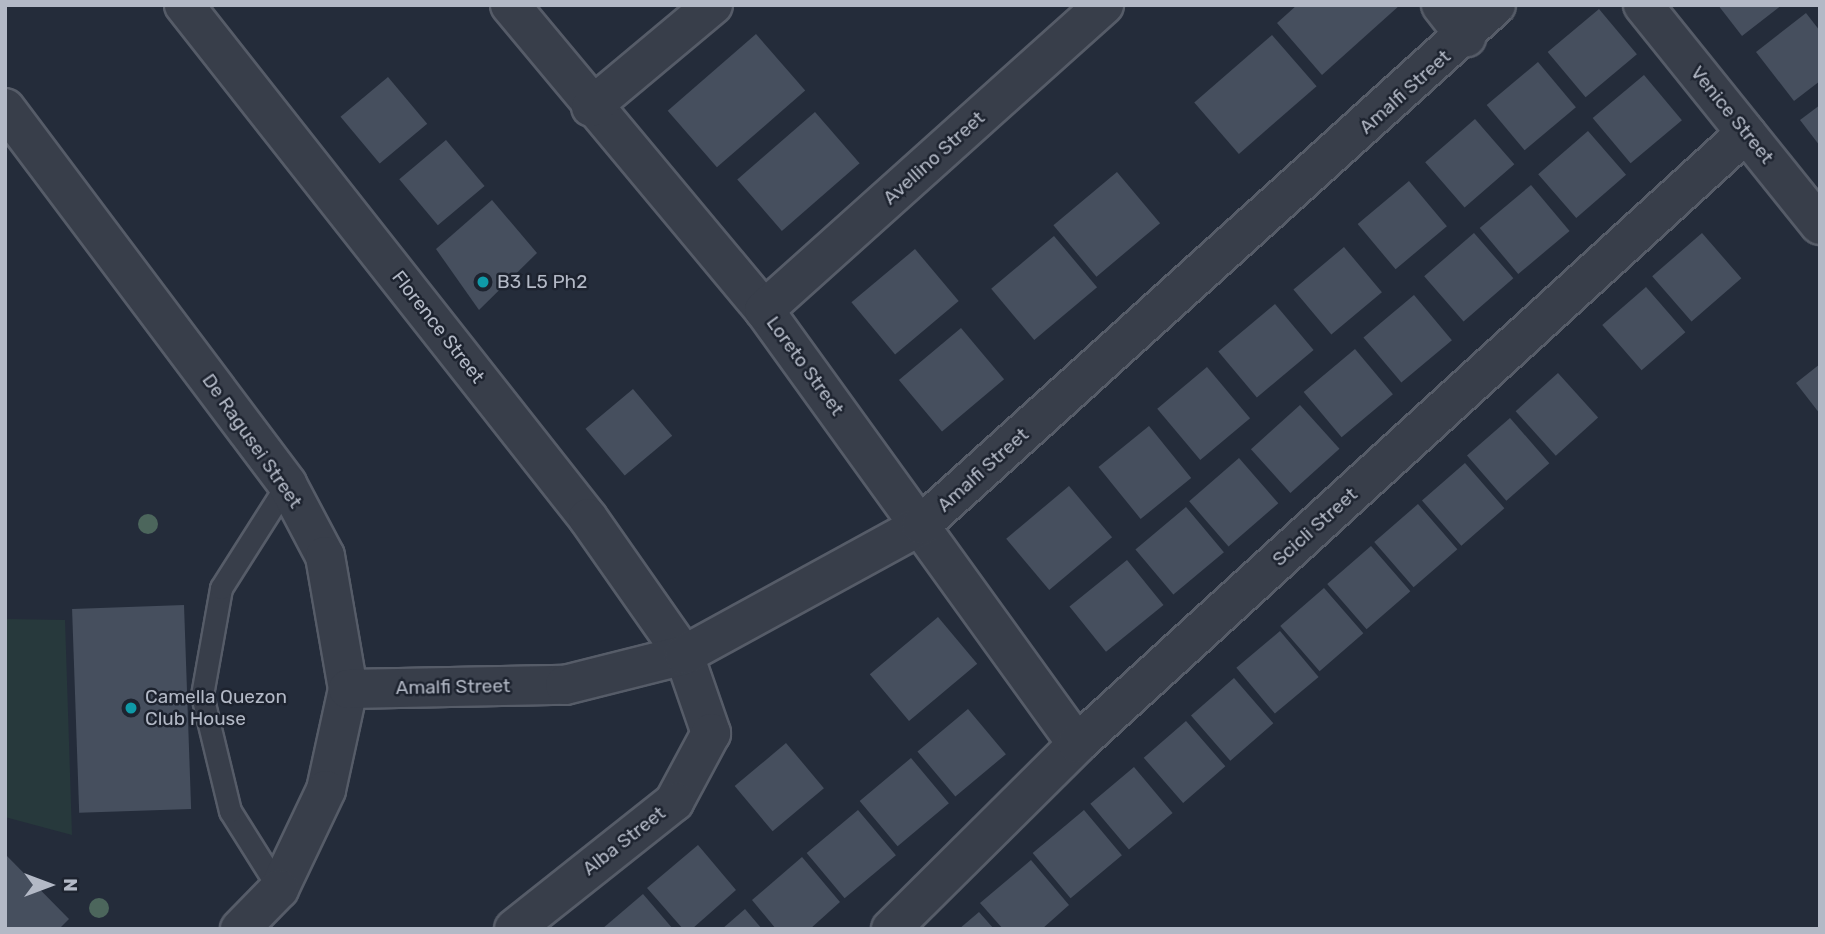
<!DOCTYPE html>
<style>
body{margin:0}
#map{position:relative;width:1825px;height:934px;overflow:hidden;background:#242c3a;font-family:Rubik,sans-serif}
div>[style]{position:absolute}
.green>*{inset:0;background:#27393c}
.building>*{inset:0;background:#464f5e;transform-origin:0 0}
.roads{filter:drop-shadow(2px 0 #565c68) drop-shadow(-2px 0 #565c68) drop-shadow(0 2px #565c68) drop-shadow(0 -2px #565c68)}
.lane>*{height:21px;margin:-10.5px;padding:0 10.5px;transform-origin:10.5px;border-radius:10.5px;background:#383e4a}
.street>*{height:38px;margin:-19px;padding:0 19px;transform-origin:19px;border-radius:19px;background:#383e4a}
.trees>*{width:20px;height:20px;margin:-10px;border-radius:50%;background:#4c665c}
.dots>*{width:19px;height:19px;translate:-50% -50%;box-sizing:border-box;border:4px solid #1d232f;border-radius:50%}
span{translate:-50% -50%;white-space:nowrap;text-align:center;line-height:1.15;-webkit-text-stroke:5px #1d232f;paint-order:stroke}
.street-label{font-size:19px;color:#b3b9c6}
.poi-label{font-size:19px;color:#b3b9c6}
.left{translate:0 -50%;text-align:left}
.frame{position:absolute;inset:0;border:7px solid #b3b9c6;pointer-events:none}
.north{position:absolute;left:14px;top:850px;width:70px;height:70px;-webkit-text-stroke:5px #1d232f;paint-order:stroke;rotate:90deg;font-size:19px;font-weight:700;line-height:28px;text-align:center;color:#b3b9c6}
.north::after{content:'';display:block;margin:auto;width:24px;height:32px;background:#b3b9c6;clip-path:polygon(50% 0,100% 100%,50% 72%,0 100%)}
</style>
<div id="map">
<div class="green">
<i style="clip-path:polygon(5px 619px,65px 620px,72px 835px,5px 817px)"></i>
</div>
<div class="building">
<i style="clip-path:polygon(1297px 5px,1400px 5px,1322px 75px,1277px 23px)"></i>
<i style="clip-path:polygon(1718px 5px,1782px 5px,1742px 36px)"></i>
<i style="left:1599px;top:9px;width:59px;height:67px;rotate:50deg"></i>
<i style="clip-path:polygon(1806px 13px,1820px 31px,1820px 81px,1794px 101px,1756px 52px)"></i>
<i style="left:756px;top:34px;width:75px;height:117px;rotate:49deg"></i>
<i style="left:1272px;top:35px;width:68px;height:103px;rotate:49deg"></i>
<i style="left:1538px;top:62px;width:59px;height:67px;rotate:50deg"></i>
<i style="left:1644px;top:75px;width:59px;height:67px;rotate:50deg"></i>
<i style="left:388px;top:77px;width:61px;height:62px;rotate:50deg"></i>
<i style="clip-path:polygon(1820px 105px,1820px 146px,1800px 120px)"></i>
<i style="left:815px;top:112px;width:68px;height:103px;rotate:49deg"></i>
<i style="left:1475px;top:119px;width:60px;height:66px;rotate:49deg"></i>
<i style="left:1588px;top:131px;width:58px;height:66px;rotate:49deg"></i>
<i style="left:446px;top:140px;width:60px;height:61px;rotate:50deg"></i>
<i style="left:1117px;top:172px;width:67px;height:83px;rotate:50deg"></i>
<i style="left:1409px;top:181px;width:59px;height:67px;rotate:50deg"></i>
<i style="left:1531px;top:185px;width:60px;height:67px;rotate:50deg"></i>
<i style="clip-path:polygon(492px 200px,537px 253px,479px 310px,436px 249px)"></i>
<i style="left:1474px;top:233px;width:60px;height:66px;rotate:49deg"></i>
<i style="left:1702px;top:233px;width:60px;height:66px;rotate:49deg"></i>
<i style="left:1054px;top:236px;width:67px;height:82px;rotate:50deg"></i>
<i style="left:1344px;top:247px;width:59px;height:66px;rotate:50deg"></i>
<i style="left:915px;top:249px;width:68px;height:83px;rotate:50deg"></i>
<i style="left:1646px;top:287px;width:60px;height:58px;rotate:49deg"></i>
<i style="left:1414px;top:295px;width:59px;height:66px;rotate:50deg"></i>
<i style="left:1275px;top:304px;width:60px;height:74px;rotate:50deg"></i>
<i style="left:961px;top:328px;width:67px;height:81px;rotate:50deg"></i>
<i style="left:1355px;top:349px;width:59px;height:67px;rotate:50deg"></i>
<i style="clip-path:polygon(1820px 364px,1820px 414px,1796px 383px)"></i>
<i style="left:1207px;top:367px;width:67px;height:65px;rotate:50deg"></i>
<i style="left:1558px;top:373px;width:60px;height:57px;rotate:48deg"></i>
<i style="left:633px;top:389px;width:61px;height:62px;rotate:50deg"></i>
<i style="left:1300px;top:405px;width:59px;height:66px;rotate:48deg"></i>
<i style="left:1510px;top:418px;width:60px;height:57px;rotate:49deg"></i>
<i style="left:1149px;top:426px;width:67px;height:65px;rotate:51deg"></i>
<i style="left:1239px;top:458px;width:60px;height:66px;rotate:49deg"></i>
<i style="left:1465px;top:463px;width:60px;height:57px;rotate:49deg"></i>
<i style="left:1069px;top:486px;width:67px;height:82px;rotate:50deg"></i>
<i style="left:1418px;top:504px;width:60px;height:58px;rotate:49deg"></i>
<i style="left:1186px;top:507px;width:59px;height:66px;rotate:50deg"></i>
<i style="left:1371px;top:546px;width:60px;height:58px;rotate:49deg"></i>
<i style="left:1127px;top:560px;width:58px;height:74px;rotate:51deg"></i>
<i style="left:1324px;top:588px;width:60px;height:58px;rotate:49deg"></i>
<i style="left:184px;top:605px;width:204px;height:112px;rotate:88deg"></i>
<i style="left:938px;top:617px;width:61px;height:89px;rotate:50deg"></i>
<i style="left:1280px;top:631px;width:60px;height:57px;rotate:50deg"></i>
<i style="left:1234px;top:678px;width:60px;height:57px;rotate:49deg"></i>
<i style="left:968px;top:709px;width:59px;height:66px;rotate:50deg"></i>
<i style="left:1186px;top:721px;width:60px;height:56px;rotate:49deg"></i>
<i style="left:786px;top:743px;width:59px;height:67px;rotate:50deg"></i>
<i style="left:911px;top:758px;width:59px;height:67px;rotate:50deg"></i>
<i style="left:1134px;top:767px;width:60px;height:57px;rotate:50deg"></i>
<i style="left:858px;top:810px;width:59px;height:67px;rotate:50deg"></i>
<i style="left:1084px;top:810px;width:59px;height:67px;rotate:50deg"></i>
<i style="clip-path:polygon(698px 845px,736px 890px,692px 929px,683px 929px,647px 888px)"></i>
<i style="clip-path:polygon(5px 854px,69px 919px,59px 929px,5px 929px)"></i>
<i style="clip-path:polygon(802px 857px,840px 902px,810px 929px,776px 929px,752px 900px)"></i>
<i style="clip-path:polygon(1031px 860px,1069px 905px,1042px 929px,1003px 929px,980px 903px)"></i>
<i style="clip-path:polygon(643px 894px,673px 929px,602px 929px)"></i>
<i style="clip-path:polygon(745px 909px,762px 929px,722px 929px)"></i>
<i style="clip-path:polygon(979px 912px,994px 929px,959px 929px)"></i>
</div>
<div class="roads">
<div class="lane">
<i style="left:279px;top:889px;width:92px;rotate:-122.1deg"></i>
<i style="left:230px;top:811px;width:119px;rotate:-103.6deg"></i>
<i style="left:202px;top:695px;width:109px;rotate:-79.9deg"></i>
<i style="left:221px;top:588px;width:123px;rotate:-57.6deg"></i>
</div>
<div class="street">
<i style="left:184px;top:5px;width:653px;rotate:51.78deg"></i>
<i style="left:588px;top:518px;width:167px;rotate:55deg"></i>
<i style="left:684px;top:655px;width:83px;rotate:70.9deg"></i>
<i style="left:711px;top:733px;width:78px;rotate:118.2deg"></i>
<i style="left:674px;top:802px;width:204px;rotate:141.6deg"></i>
<i style="left:510px;top:5px;width:397px;rotate:50.2deg"></i>
<i style="left:764px;top:310px;width:535px;rotate:54.2deg"></i>
<i style="left:1441px;top:5px;width:41px;rotate:52deg"></i>
<i style="left:1643px;top:5px;width:282px;rotate:51.2deg"></i>
<i style="left:591px;top:107px;width:159px;rotate:-39.9deg"></i>
<i style="left:5px;top:108px;width:470px;rotate:53.1deg"></i>
<i style="left:287px;top:484px;width:81px;rotate:62.2deg"></i>
<i style="left:325px;top:556px;width:135px;rotate:80.2deg"></i>
<i style="left:348px;top:689px;width:103px;rotate:102.3deg"></i>
<i style="left:326px;top:790px;width:110px;rotate:115.4deg"></i>
<i style="left:279px;top:889px;width:56px;rotate:134.3deg"></i>
<i style="left:764px;top:310px;width:457px;rotate:-41.9deg"></i>
<i style="left:348px;top:689px;width:217px;rotate:-1.1deg"></i>
<i style="left:565px;top:685px;width:123px;rotate:-14.1deg"></i>
<i style="left:684px;top:655px;width:270px;rotate:-28.7deg"></i>
<i style="left:921px;top:525px;width:775px;rotate:-42.12deg"></i>
<i style="left:891px;top:929px;width:262px;rotate:-44.8deg"></i>
<i style="left:1077px;top:744px;width:906px;rotate:-42.41deg"></i>
</div>
</div>
<div class="trees">
<i style="left:148px;top:524px"></i>
<i style="left:99px;top:908px"></i>
</div>
<div class="dots">
<i style="left:483px;top:282px;background:#0f9aa8"></i>
<i style="left:131px;top:708px;background:#0f9aa8"></i>
</div>
<div class="street-label">
<span style="left:1405px;top:92px;rotate:-42deg">Amalfi Street</span>
<span style="left:1732px;top:115px;rotate:51deg">Venice Street</span>
<span style="left:934px;top:158px;rotate:-42deg">Avellino Street</span>
<span style="left:438px;top:327px;rotate:52deg">Florence Street</span>
<span style="left:805px;top:366px;rotate:54deg">Loreto Street</span>
<span style="left:252px;top:441px;rotate:55deg">De Ragusei Street</span>
<span style="left:983px;top:470px;rotate:-42deg">Amalfi Street</span>
<span style="left:1315px;top:527px;rotate:-42deg">Scicli Street</span>
<span style="left:453px;top:687px;rotate:-1deg">Amalfi Street</span>
<span style="left:624px;top:841px;rotate:-38deg">Alba Street</span>
</div>
<div class="poi-label">
<span class="left" style="left:497px;top:282px">B3 L5 Ph2</span>
<span class="left" style="left:145px;top:708px">Camella Quezon<br>Club House</span>
</div>
<div class="frame"></div>
<div class="north">N</div>
</div>
